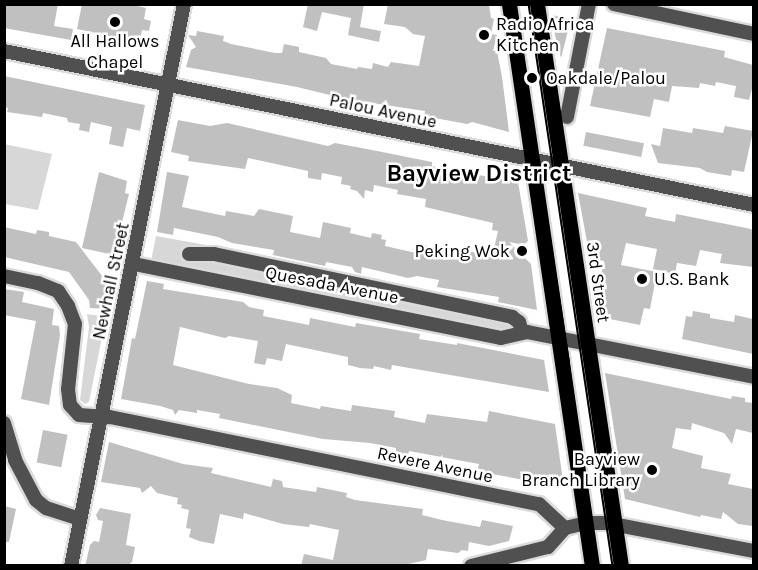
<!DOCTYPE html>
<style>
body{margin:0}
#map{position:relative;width:758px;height:570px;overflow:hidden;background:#fff;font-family:Karla,sans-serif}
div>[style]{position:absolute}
.green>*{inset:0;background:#d7d7d7}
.building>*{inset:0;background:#c0c0c0;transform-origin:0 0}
.roads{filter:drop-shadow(2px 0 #dbdbdb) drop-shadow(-2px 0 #dbdbdb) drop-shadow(0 2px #dbdbdb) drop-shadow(0 -2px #dbdbdb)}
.minor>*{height:14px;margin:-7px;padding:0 7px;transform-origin:7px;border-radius:7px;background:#505050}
.major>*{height:15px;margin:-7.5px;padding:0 7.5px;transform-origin:7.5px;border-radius:7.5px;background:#000}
.tram>*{height:1.5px;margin:-0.75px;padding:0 0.75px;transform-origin:0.75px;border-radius:0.75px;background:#000}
.dots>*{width:16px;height:16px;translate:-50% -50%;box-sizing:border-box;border:3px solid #fff;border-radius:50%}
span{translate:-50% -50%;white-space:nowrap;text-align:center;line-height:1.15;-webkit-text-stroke:5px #fff;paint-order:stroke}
.poi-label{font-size:18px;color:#000}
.left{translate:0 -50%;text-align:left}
.right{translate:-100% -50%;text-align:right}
.street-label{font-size:18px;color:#000}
.district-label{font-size:24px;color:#000;font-weight:700}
.frame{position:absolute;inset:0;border:6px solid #000;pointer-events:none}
</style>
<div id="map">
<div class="green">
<i style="clip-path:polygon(4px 144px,52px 154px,38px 210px,5px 204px)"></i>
<i style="clip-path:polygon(156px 236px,217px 247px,214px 261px,509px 322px,513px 328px,508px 333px,151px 261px)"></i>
<i style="clip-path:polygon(87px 314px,106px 317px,89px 402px,85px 404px,80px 400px,89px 327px)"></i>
</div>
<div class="building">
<i style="clip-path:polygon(4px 4px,58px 4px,54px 26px,73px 29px,71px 40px,4px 28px)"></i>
<i style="clip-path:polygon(82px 4px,129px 4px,146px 8px,144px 19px,151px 21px,149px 31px,142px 30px,140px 40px,133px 39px,133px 41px,77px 29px)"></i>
<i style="clip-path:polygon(308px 4px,364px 4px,360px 27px,381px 31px,379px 42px,348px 35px,351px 18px,322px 12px,317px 31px,303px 27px)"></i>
<i style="clip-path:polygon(388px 4px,489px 4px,491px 18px,494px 19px,491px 34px,497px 35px,493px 51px,497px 51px,502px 77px,509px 132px,472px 122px,467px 124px,424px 116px,425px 111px,346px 99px,297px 87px,186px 67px,191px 50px,196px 47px,188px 35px,196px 36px,197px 31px,224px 36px,223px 41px,231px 44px,275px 53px,282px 53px,284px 44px,299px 47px,299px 52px,326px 58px,331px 64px,357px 69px,358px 67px,372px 69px,373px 63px,388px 67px,391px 62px,419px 66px,425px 36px,413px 34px,405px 27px,384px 24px)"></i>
<i style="clip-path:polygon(552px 15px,571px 19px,561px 58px,555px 35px)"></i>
<i style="clip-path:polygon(607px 28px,725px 51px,724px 57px,753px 65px,753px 85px,749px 100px,734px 97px,736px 86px,716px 82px,715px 86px,700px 83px,699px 88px,672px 86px,669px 102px,654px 99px,650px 117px,590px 106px)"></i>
<i style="clip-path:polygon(4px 76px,145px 105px,140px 131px,127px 128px,123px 147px,109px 144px,112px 127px,91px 122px,89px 132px,79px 130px,80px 124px,68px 122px,67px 118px,43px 113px,42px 117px,7px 112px,8px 108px,4px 107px)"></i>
<i style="clip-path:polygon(178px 120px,210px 126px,227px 123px,328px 146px,335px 143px,367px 149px,432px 162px,432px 166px,444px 169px,518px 182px,528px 241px,524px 245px,509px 242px,531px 264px,537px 310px,498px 302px,499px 297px,437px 287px,439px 280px,417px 276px,408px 278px,362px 267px,361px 274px,355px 272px,352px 267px,326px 262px,325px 266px,273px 255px,274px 250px,232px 243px,218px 237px,174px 228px,173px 235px,157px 232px,167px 172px,189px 176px,182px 207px,225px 216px,226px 211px,254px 216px,259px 209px,293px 216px,290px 232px,320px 238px,323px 222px,351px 228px,350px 233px,371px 238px,372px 233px,382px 235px,381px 239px,386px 240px,385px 246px,416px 253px,418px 244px,443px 249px,457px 248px,492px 257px,498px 231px,492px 230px,493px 223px,425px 207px,426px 199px,397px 194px,398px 190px,374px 185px,373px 192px,365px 190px,364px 199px,357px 191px,350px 189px,351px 186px,341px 184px,342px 177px,322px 173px,321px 180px,308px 178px,308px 171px,248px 158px,245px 169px,188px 161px,189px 156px,171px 152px)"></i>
<i style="clip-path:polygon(725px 126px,753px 131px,744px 172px,732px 170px,731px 176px,707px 172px,700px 168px,658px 163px,651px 144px,660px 146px,663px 128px,692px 133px,693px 128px,723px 133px)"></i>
<i style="left:586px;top:132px;width:59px;height:14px;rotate:11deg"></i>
<i style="clip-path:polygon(99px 172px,127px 181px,125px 193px,129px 194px,114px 255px,82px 248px)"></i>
<i style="clip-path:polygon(578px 193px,647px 208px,645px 216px,675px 222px,676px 214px,751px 229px,753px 232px,753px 267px,720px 263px,722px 254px,700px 250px,696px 266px,677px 263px,675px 274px,653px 269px,657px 249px,626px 243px,621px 265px,657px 272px,650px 309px,644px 308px,640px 325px,599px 317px,603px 299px,596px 298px,604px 261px,590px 258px)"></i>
<i style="clip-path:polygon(4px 227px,36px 234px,37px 230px,49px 232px,49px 236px,76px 242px,109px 285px,107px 309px,90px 308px,89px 300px,69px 272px,4px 257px)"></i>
<i style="clip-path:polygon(147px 281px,164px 284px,163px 289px,243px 302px,249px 307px,264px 310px,263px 316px,309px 325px,310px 318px,355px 327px,356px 323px,420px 334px,419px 339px,457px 345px,457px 343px,544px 360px,549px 392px,392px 365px,391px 370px,374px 366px,373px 369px,360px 368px,348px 365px,348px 357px,286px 344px,282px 361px,267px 358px,265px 365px,254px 363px,258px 341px,229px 336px,225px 338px,180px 327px,173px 365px,249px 384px,277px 388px,292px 395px,291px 403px,320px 409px,321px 406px,351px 411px,352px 405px,395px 411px,394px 417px,425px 423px,427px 414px,487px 422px,489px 411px,555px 424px,563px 481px,561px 487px,477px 471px,479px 464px,409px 451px,408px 455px,396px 452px,396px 448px,370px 443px,323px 439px,219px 418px,220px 414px,197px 410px,197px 413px,179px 410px,175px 415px,173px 410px,160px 406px,121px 399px,132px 338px,135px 339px)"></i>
<i style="clip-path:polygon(4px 289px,24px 292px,22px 302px,54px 309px,52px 325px,59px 326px,60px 335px,49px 405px,21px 399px,36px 321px,4px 315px)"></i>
<i style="clip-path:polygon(693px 311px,710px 314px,710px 318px,734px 322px,735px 315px,753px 319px,753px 354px,682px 339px,686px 316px,692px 317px)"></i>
<i style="clip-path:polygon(605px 373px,731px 399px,732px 396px,745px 398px,745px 402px,753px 403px,753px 433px,736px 429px,732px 444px,724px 433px,692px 423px,691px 430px,676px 428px,672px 448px,703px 456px,701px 468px,731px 474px,728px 484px,753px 489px,753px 526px,738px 524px,723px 512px,721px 519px,701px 515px,700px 517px,625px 499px)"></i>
<i style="left:43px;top:430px;width:25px;height:33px;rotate:11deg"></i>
<i style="clip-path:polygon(109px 442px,183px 464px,213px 468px,211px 473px,271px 487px,273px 479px,282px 481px,283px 487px,316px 492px,317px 487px,347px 493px,346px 497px,355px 500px,423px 509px,422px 515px,442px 520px,480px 527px,482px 520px,513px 526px,509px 541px,489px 546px,469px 542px,468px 551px,462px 550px,458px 553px,428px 549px,426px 560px,400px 566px,301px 566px,304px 554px,333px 560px,339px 530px,310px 524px,309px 527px,283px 524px,244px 513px,243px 519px,220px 514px,214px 544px,199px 541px,189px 537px,191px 529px,186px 528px,189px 510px,181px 508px,182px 505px,177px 504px,178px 498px,157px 493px,151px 486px,142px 493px,140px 488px,101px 482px)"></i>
<i style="clip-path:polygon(4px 506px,16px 509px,9px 542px,4px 542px)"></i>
<i style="clip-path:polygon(100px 508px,131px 514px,126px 545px,135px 547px,132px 562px,127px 566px,85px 566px,90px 545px,94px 541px,99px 542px,103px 521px,98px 520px,96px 515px)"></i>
</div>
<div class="roads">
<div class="minor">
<i style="left:614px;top:4px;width:143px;rotate:12.1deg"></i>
<i style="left:4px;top:51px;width:766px;rotate:11.6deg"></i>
<i style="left:567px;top:117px;width:115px;rotate:-79deg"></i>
<i style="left:189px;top:254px;width:25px"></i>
<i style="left:214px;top:254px;width:305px;rotate:11.9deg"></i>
<i style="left:512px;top:317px;width:9px;rotate:36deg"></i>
<i style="left:519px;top:322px;width:10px;rotate:73deg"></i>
<i style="left:134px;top:264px;width:374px;rotate:11.4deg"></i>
<i style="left:501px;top:338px;width:27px;rotate:-13deg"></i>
<i style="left:527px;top:332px;width:231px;rotate:11.2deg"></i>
<i style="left:4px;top:276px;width:35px;rotate:12deg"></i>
<i style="left:38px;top:283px;width:22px;rotate:22deg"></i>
<i style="left:58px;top:291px;width:18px;rotate:56deg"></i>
<i style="left:68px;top:306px;width:19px;rotate:69deg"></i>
<i style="left:75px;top:324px;width:65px;rotate:96.1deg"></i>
<i style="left:68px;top:389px;width:16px;rotate:83deg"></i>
<i style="left:70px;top:405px;width:13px;rotate:48deg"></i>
<i style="left:79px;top:415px;width:31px;rotate:4deg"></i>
<i style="left:110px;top:417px;width:438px;rotate:11.5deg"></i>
<i style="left:539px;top:504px;width:35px;rotate:43deg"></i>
<i style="left:4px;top:423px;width:39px;rotate:73deg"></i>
<i style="left:15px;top:460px;width:45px;rotate:62.3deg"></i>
<i style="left:36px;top:500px;width:13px;rotate:39deg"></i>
<i style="left:46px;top:508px;width:36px;rotate:18deg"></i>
<i style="left:565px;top:528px;width:22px;rotate:-13deg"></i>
<i style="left:586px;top:523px;width:21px"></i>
<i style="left:607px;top:523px;width:150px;rotate:10.8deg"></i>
<i style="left:71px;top:566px;width:573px;rotate:-78.63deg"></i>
<i style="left:471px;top:566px;width:79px;rotate:-13.9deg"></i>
<i style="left:548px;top:547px;width:25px;rotate:-48deg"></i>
</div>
<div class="major">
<i style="left:509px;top:4px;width:568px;rotate:81.6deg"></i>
<i style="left:537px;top:4px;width:568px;rotate:81.5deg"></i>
</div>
</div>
<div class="tram">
<i style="left:514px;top:4px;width:361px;rotate:81.2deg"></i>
<i style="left:569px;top:361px;width:207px;rotate:82.5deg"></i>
<i style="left:529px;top:4px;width:568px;rotate:81.5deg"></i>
</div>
<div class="dots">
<i style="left:115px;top:22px;background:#000"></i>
<i style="left:484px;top:35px;background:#000"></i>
<i style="left:532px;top:78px;background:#000"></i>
<i style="left:522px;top:251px;background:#000"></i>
<i style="left:642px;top:279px;background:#000"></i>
<i style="left:652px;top:470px;background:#000"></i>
</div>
<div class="poi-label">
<span class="left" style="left:496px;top:35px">Radio Africa<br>Kitchen</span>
<span style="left:115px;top:52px">All Hallows<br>Chapel</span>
<span class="left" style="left:546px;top:78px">Oakdale/Palou</span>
<span class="right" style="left:510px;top:251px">Peking Wok</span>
<span class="left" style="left:654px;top:279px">U.S. Bank</span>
<span class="right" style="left:640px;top:470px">Bayview<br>Branch Library</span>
</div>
<div class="street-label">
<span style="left:383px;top:111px;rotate:12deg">Palou Avenue</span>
<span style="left:111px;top:281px;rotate:-78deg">Newhall Street</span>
<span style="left:598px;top:282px;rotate:82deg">3rd Street</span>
<span style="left:332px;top:285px;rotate:11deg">Quesada Avenue</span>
<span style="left:435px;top:465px;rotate:12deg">Revere Avenue</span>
</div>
<div class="district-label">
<span style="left:479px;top:174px">Bayview District</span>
</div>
<div class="frame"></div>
</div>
